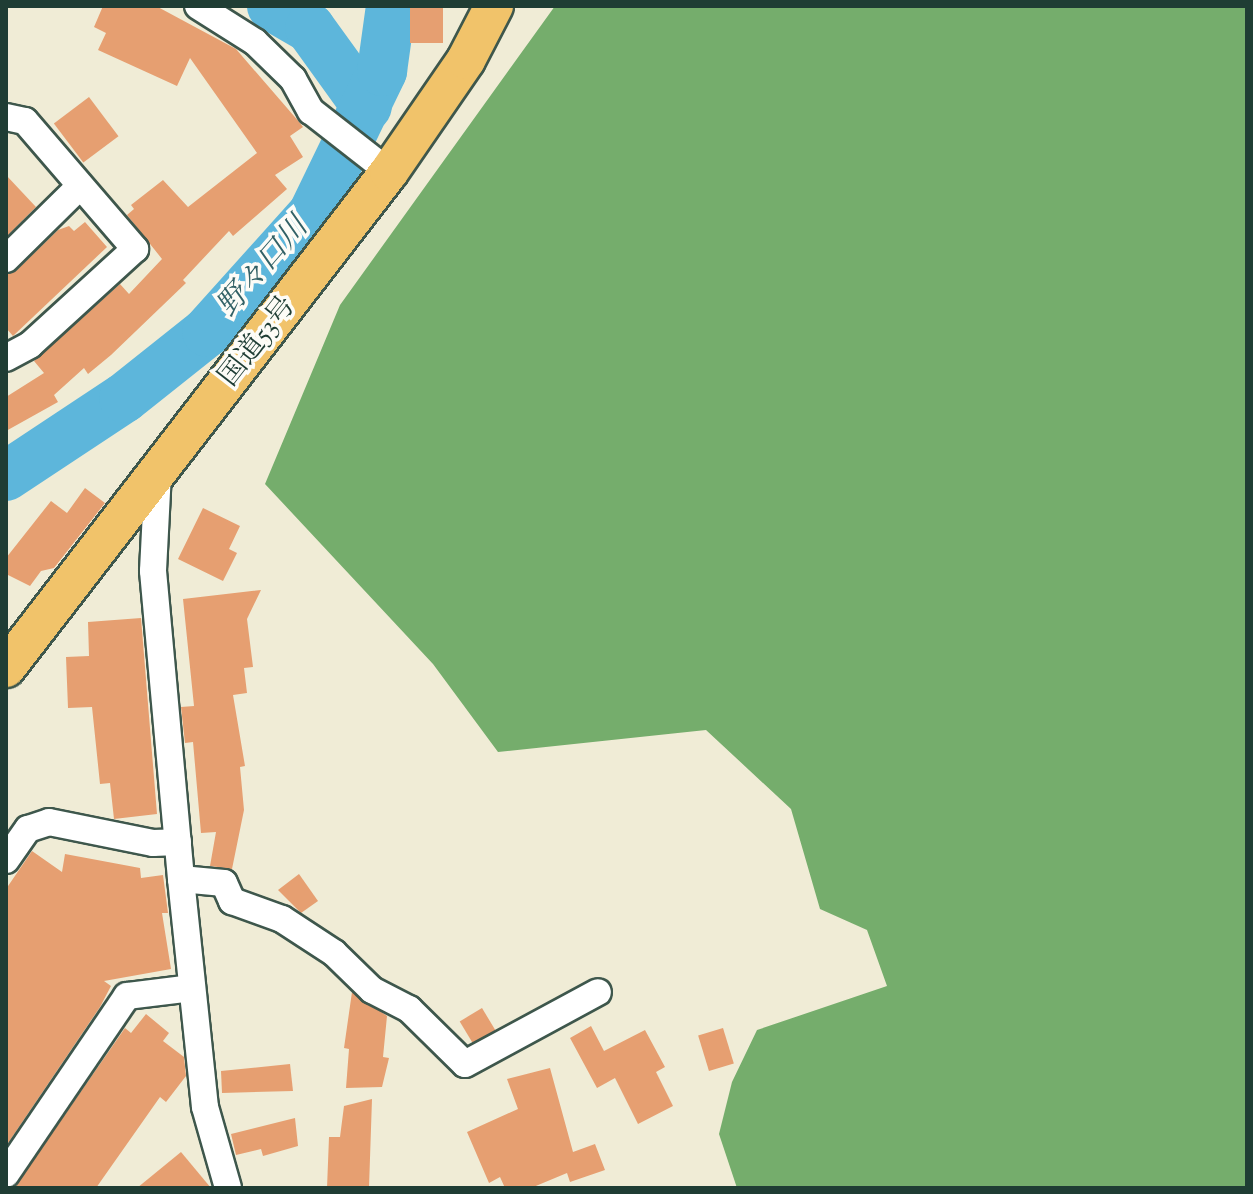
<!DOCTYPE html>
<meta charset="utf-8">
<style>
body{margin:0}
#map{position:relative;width:1253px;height:1194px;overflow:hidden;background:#f0ecd6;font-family:"Sorts Mill Goudy","Noto Serif JP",serif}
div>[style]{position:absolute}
.forest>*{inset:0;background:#75ad6c}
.river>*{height:50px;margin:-25px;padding:0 25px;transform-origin:25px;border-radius:25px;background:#5db6db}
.building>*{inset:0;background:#e69f71;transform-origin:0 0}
.roads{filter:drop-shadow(2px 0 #3e574c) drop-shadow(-2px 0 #3e574c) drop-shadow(0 2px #3e574c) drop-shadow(0 -2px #3e574c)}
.minor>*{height:26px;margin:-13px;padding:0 13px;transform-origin:13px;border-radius:13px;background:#fff}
.highway>*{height:38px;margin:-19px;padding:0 19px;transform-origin:19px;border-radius:19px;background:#f1c36a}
span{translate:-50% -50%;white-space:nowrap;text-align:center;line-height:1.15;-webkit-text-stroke:7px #fdfcf7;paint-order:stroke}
.street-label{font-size:28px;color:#1f3d34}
.water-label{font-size:30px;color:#326166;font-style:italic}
.frame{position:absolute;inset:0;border:8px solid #1f3d34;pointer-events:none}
</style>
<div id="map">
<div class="forest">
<i style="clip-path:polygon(555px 6px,1247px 6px,1247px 1188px,737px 1188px,719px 1134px,732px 1082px,757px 1030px,887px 986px,867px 930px,820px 909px,791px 809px,706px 730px,498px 752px,433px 664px,265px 484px,340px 305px)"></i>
</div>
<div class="river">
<i style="left:272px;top:6px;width:44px;rotate:30.1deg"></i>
<i style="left:310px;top:28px;width:97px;rotate:54.2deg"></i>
<i style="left:6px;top:476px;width:141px;rotate:-33.5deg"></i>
<i style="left:124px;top:398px;width:106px;rotate:-38.5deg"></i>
<i style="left:207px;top:332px;width:159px;rotate:-48.1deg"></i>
<i style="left:313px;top:214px;width:159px;rotate:-64.2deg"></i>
<i style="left:382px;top:71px;width:66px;rotate:-82.1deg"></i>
</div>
<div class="building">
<i style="clip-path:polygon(103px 6px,156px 6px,236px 49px,300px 123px,303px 127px,290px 136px,303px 157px,275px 175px,287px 189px,233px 236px,229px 231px,183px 280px,186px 283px,111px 355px,88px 374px,84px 368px,54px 395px,58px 402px,6px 431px,6px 397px,44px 373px,34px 361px,120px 284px,129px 294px,162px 259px,127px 215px,134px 209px,131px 205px,163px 180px,188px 207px,257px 153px,190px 58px,177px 86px,98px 50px,106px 33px,94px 27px)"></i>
<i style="left:410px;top:6px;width:33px;height:37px"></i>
<i style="left:89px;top:97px;width:49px;height:44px;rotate:53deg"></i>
<i style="clip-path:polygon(6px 175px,36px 207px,6px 237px)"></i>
<i style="clip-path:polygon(85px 222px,107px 247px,13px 336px,6px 328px,6px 275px,17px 270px,58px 230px,69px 226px,74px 231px)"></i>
<i style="clip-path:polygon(85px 488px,105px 503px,54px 568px,41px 571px,30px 586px,6px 574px,6px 558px,51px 501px,67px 513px)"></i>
<i style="clip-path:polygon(203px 508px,240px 526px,229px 549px,237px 553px,223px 581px,178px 559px)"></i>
<i style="clip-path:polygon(261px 590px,247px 619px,253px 667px,244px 668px,247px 693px,233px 695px,245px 766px,240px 767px,244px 810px,232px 869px,210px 866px,216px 832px,201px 833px,193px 742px,185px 743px,181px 707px,194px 706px,183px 599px)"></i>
<i style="clip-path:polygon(141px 618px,157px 814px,114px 819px,110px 783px,100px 784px,92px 707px,68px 708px,66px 657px,89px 656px,88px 622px)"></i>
<i style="clip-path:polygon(32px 851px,62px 872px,65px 854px,140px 868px,141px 878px,163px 875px,168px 913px,162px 913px,171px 969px,104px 981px,111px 986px,100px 1007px,6px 1146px,6px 889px)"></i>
<i style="clip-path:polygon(299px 874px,318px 901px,301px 913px,278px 890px)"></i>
<i style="clip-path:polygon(352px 992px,387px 1016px,383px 1057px,389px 1058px,382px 1087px,346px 1088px,349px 1049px,344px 1048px)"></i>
<i style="left:482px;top:1008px;width:26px;height:26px;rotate:59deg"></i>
<i style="clip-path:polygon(146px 1014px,169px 1033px,163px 1041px,184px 1057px,186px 1076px,166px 1102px,160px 1097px,96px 1188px,14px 1188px,125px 1028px,131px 1033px)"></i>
<i style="clip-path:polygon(591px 1026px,604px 1051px,645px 1030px,665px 1067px,656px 1072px,673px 1106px,638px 1124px,615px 1078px,597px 1088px,570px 1038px)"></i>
<i style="left:723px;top:1028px;width:37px;height:26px;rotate:73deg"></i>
<i style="clip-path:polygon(290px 1064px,293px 1091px,222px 1093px,221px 1071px)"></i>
<i style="clip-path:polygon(550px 1068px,573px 1152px,595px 1144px,605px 1170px,570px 1182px,567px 1173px,531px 1188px,505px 1188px,500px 1177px,489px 1183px,467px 1132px,518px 1109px,507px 1079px)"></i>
<i style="clip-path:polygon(372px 1099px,369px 1188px,327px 1188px,329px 1137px,340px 1137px,344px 1106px)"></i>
<i style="clip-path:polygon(295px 1118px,298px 1146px,263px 1156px,261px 1149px,236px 1155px,231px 1134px)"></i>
<i style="clip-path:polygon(181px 1152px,211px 1188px,137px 1188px)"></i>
</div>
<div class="roads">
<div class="minor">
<i style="left:198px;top:6px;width:67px;rotate:32.3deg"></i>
<i style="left:255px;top:42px;width:53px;rotate:44.2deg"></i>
<i style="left:293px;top:79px;width:37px;rotate:61deg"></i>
<i style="left:311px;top:111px;width:99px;rotate:38deg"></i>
<i style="left:6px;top:117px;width:19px;rotate:12deg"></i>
<i style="left:25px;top:121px;width:169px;rotate:49.3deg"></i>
<i style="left:135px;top:249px;width:142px;rotate:137.6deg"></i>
<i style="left:30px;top:345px;width:27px;rotate:152deg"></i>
<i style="left:6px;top:259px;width:104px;rotate:-44.6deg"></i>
<i style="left:158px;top:472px;width:99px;rotate:92.9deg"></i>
<i style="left:153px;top:571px;width:309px;rotate:84.8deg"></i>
<i style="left:181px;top:879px;width:229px;rotate:84deg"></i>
<i style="left:205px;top:1107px;width:84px;rotate:74.1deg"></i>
<i style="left:6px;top:860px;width:38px;rotate:-55deg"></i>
<i style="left:28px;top:829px;width:22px;rotate:-18deg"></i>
<i style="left:49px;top:822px;width:106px;rotate:11.4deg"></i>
<i style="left:153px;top:843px;width:25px;rotate:-2deg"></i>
<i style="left:181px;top:879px;width:43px;rotate:5.3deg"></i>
<i style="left:224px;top:883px;width:20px;rotate:66deg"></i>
<i style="left:232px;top:901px;width:53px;rotate:19.8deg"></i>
<i style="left:282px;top:919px;width:62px;rotate:33.2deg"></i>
<i style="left:334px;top:953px;width:53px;rotate:44.2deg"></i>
<i style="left:372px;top:990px;width:42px;rotate:27.2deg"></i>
<i style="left:409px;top:1009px;width:78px;rotate:44.5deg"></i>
<i style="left:465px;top:1064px;width:151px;rotate:-28.4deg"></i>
<i style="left:6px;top:1174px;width:215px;rotate:-55.8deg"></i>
<i style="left:127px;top:996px;width:65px;rotate:-7deg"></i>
</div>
<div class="highway">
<i style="left:6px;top:668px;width:627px;rotate:-52.33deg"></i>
<i style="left:389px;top:172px;width:136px;rotate:-55.5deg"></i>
<i style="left:466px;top:60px;width:61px;rotate:-62.6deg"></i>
</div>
</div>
<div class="street-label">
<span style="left:258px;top:342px;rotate:-52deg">国道53号</span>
</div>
<div class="water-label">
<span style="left:264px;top:268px;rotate:-49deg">野々口川</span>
</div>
<div class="frame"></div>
</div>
